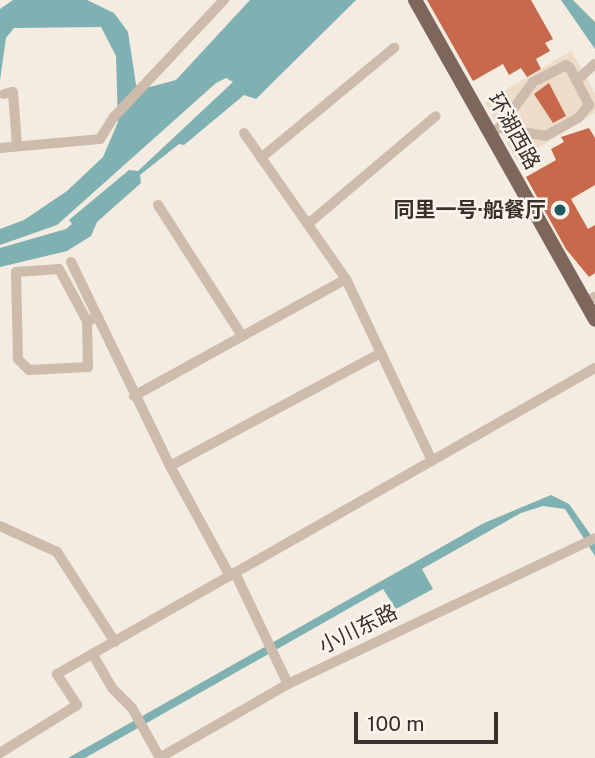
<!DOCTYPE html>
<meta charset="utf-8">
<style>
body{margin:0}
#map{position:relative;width:595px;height:758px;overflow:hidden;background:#f4ebe1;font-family:"Public Sans","Noto Sans SC",sans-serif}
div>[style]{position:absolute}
.plaza>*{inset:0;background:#ecdcc8}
.water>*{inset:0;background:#7fb0b2}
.building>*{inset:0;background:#c8694b}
.minor>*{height:10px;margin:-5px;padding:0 5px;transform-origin:5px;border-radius:5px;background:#cdbbac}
.major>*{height:14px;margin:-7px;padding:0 7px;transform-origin:7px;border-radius:7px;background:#7d675c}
.dots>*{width:19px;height:19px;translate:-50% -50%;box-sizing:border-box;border:4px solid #fbf5ee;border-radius:50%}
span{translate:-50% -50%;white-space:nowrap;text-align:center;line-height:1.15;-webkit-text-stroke:5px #fbf5ee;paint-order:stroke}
.street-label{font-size:21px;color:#3b302b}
.poi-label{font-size:21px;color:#3b302b;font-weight:700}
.right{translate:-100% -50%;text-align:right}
.scale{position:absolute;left:354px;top:712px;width:144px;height:32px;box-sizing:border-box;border:4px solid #3b302b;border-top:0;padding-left:9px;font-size:21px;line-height:24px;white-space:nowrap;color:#3b302b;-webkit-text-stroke:5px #fbf5ee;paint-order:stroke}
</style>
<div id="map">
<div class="plaza">
<i style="clip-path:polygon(571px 51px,595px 93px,595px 113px,517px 161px,485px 102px)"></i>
</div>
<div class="water">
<i style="clip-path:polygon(13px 0,87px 0,114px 13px,128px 32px,136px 85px,150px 87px,176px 80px,250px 0,356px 0,256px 99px,244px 95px,184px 145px,179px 144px,140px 175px,141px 183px,97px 222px,91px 236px,67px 251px,0 267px,0 248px,66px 229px,72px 224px,69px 220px,129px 170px,138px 171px,233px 82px,226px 78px,216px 83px,57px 225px,0 245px,0 229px,24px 220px,67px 191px,103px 157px,118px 122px,116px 56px,101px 27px,14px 28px,6px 38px,0 80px,0 9px)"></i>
<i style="clip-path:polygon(561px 0,573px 0,595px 22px,595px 49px)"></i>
<i style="clip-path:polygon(551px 495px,569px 504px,595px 541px,595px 556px,565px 509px,543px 506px,521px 513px,422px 569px,433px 589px,396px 609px,383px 589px,85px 758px,68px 758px,484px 523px)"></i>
</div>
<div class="building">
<i style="clip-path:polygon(427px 0,531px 0,553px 39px,545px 43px,550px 51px,536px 59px,541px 69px,527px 77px,521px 68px,509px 75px,503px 64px,473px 81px)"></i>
<i style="clip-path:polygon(549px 83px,566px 116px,553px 123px,534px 94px)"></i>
<i style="clip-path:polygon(589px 128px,595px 138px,595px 185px,571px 199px,588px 229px,595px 225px,595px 273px,589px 277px,566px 249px,526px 177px,556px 160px,551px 149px,564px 142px,561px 137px)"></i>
</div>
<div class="minor">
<i style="left:577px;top:80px;width:24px;rotate:-42deg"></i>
<i style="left:4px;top:94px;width:9px;rotate:-13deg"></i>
<i style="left:13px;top:92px;width:54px;rotate:85.8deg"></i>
<i style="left:244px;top:133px;width:178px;rotate:55.1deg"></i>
<i style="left:346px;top:279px;width:201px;rotate:64.7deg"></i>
<i style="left:490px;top:133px;width:10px;rotate:-29deg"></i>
<i style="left:499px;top:128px;width:57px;rotate:-53.5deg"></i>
<i style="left:533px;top:82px;width:37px;rotate:-27deg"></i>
<i style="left:566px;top:65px;width:5px;rotate:37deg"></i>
<i style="left:570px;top:68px;width:42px;rotate:62.8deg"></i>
<i style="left:589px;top:105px;width:17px;rotate:130deg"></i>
<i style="left:578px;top:118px;width:37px;rotate:151deg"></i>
<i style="left:546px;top:136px;width:48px;rotate:-170.3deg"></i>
<i style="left:0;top:148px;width:100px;rotate:-5.1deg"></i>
<i style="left:100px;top:139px;width:26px;rotate:-58deg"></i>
<i style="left:114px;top:117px;width:161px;rotate:-46.8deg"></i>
<i style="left:261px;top:158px;width:173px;rotate:-39.6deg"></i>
<i style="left:158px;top:205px;width:156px;rotate:57.3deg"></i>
<i style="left:308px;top:224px;width:167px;rotate:-40.2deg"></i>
<i style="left:71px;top:262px;width:227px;rotate:64.1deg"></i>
<i style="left:170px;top:466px;width:125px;rotate:61.4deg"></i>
<i style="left:585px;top:302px;width:11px;rotate:-27deg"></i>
<i style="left:87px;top:321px;width:46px;rotate:88.8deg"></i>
<i style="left:88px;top:367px;width:59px;rotate:177.1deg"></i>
<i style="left:29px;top:370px;width:16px;rotate:-135deg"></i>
<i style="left:18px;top:359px;width:87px;rotate:-91.3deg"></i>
<i style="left:16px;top:272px;width:43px;rotate:-4deg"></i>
<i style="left:59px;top:269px;width:59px;rotate:61.7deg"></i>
<i style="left:87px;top:321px;width:12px;rotate:-20deg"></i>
<i style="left:134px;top:396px;width:242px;rotate:-28.9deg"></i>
<i style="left:170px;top:466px;width:239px;rotate:-28.2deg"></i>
<i style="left:0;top:526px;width:63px;rotate:24.5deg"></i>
<i style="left:57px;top:552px;width:107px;rotate:57.2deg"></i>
<i style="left:235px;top:573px;width:123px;rotate:64.5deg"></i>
<i style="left:93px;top:655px;width:39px;rotate:60deg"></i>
<i style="left:113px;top:689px;width:27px;rotate:45deg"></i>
<i style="left:132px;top:708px;width:57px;rotate:60.8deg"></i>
<i style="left:0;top:753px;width:91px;rotate:-31.9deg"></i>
<i style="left:77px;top:705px;width:37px;rotate:-123deg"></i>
<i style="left:57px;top:674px;width:619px;rotate:-29.63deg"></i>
<i style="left:159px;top:758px;width:149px;rotate:-29.8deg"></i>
<i style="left:288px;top:684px;width:340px;rotate:-25.4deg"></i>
</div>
<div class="major">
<i style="left:415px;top:0;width:367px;rotate:60.6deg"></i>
</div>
<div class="dots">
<i style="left:560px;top:210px;background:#1f5a5e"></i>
</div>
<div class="street-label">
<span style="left:514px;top:131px;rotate:61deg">环湖西路</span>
<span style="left:358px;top:629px;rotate:-26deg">小川东路</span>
</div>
<div class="poi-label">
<span class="right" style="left:546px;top:210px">同里一号·船餐厅</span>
</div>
<div class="scale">100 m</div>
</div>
